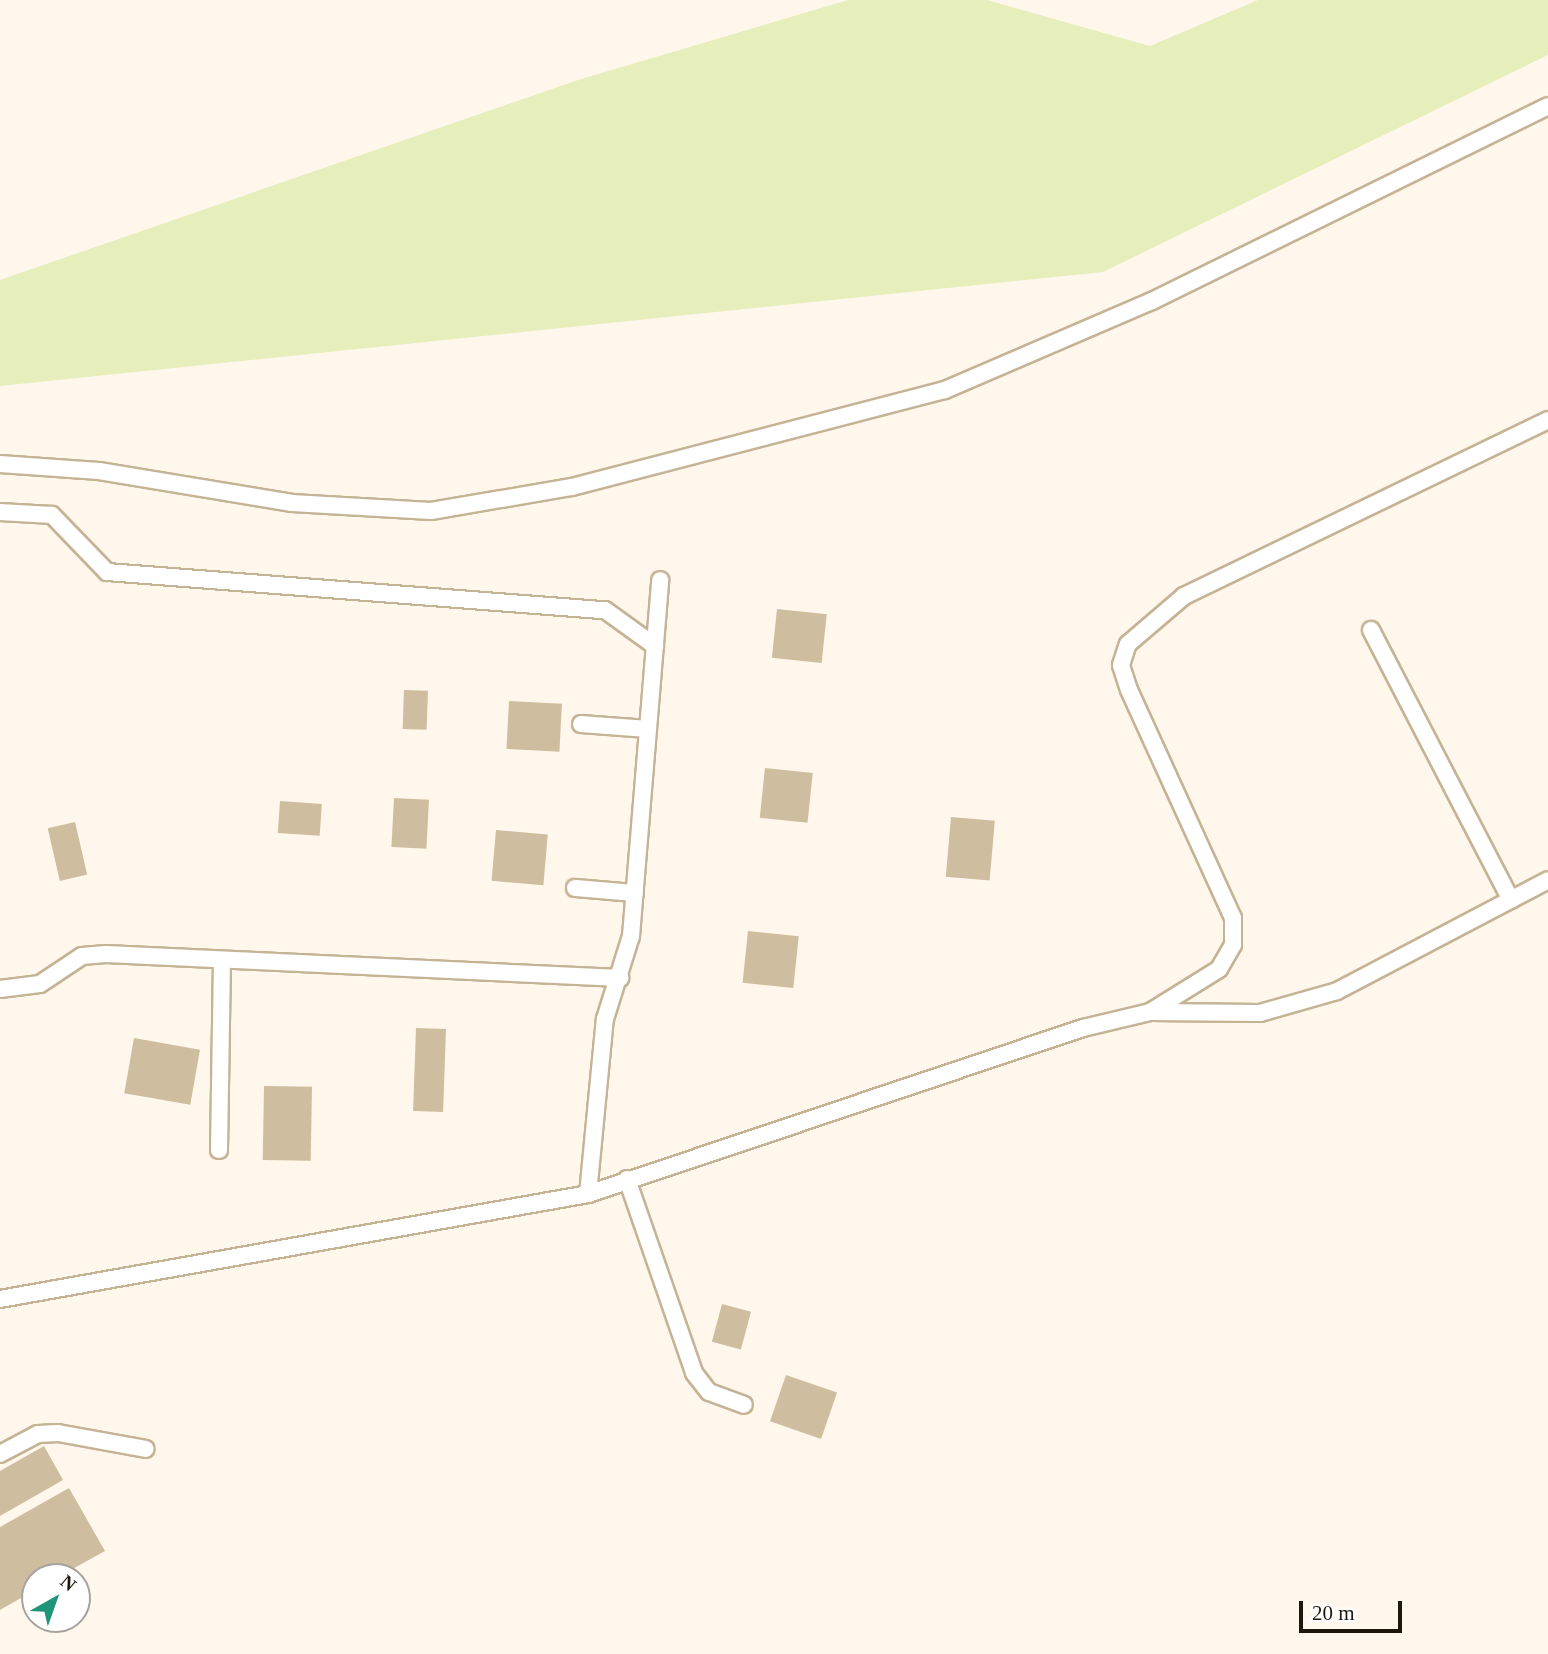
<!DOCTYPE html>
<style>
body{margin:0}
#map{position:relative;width:1548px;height:1654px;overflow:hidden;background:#fff7eb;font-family:"Times New Roman",serif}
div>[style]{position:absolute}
.green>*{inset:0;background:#e6eebc}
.building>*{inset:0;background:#cfbd9f;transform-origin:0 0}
.roads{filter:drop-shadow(2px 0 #c5b396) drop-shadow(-2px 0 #c5b396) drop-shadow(0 2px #c5b396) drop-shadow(0 -2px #c5b396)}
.lane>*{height:16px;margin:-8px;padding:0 8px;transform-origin:8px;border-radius:8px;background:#fff}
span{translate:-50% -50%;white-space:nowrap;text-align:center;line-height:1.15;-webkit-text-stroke:5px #fff;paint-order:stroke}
.north{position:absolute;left:21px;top:1563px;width:70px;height:70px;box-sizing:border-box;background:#fff;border:2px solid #a5a39e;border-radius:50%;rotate:40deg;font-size:19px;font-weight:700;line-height:28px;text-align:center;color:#1e180c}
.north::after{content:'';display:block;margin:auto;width:24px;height:32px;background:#209478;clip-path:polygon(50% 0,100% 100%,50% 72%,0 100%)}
.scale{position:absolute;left:1299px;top:1601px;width:103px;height:32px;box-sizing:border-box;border:4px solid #1e180c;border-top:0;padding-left:9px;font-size:21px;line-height:24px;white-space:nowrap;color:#1e180c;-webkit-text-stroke:5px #fff;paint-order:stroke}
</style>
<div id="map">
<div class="green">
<i style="clip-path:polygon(848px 0,987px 0,1150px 46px,1258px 0,1548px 0,1548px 55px,1103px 272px,0 386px,0 280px,578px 80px)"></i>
</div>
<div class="building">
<i style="left:777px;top:609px;width:50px;height:49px;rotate:6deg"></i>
<i style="left:404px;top:690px;width:24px;height:39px;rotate:2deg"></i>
<i style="left:509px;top:701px;width:53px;height:48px;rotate:3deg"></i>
<i style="left:765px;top:768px;width:48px;height:50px;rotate:6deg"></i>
<i style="left:394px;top:798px;width:35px;height:49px;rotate:3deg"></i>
<i style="left:280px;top:801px;width:42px;height:32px;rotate:4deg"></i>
<i style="left:951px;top:817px;width:44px;height:60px;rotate:5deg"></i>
<i style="left:75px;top:822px;width:54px;height:28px;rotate:77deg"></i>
<i style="left:496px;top:830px;width:52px;height:51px;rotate:5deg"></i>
<i style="left:748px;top:931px;width:51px;height:52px;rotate:6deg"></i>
<i style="left:416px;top:1028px;width:30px;height:83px;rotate:2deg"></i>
<i style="left:134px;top:1038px;width:67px;height:56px;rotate:10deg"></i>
<i style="left:264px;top:1086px;width:48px;height:74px;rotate:1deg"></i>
<i style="left:722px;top:1304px;width:30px;height:39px;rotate:15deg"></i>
<i style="left:786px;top:1375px;width:54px;height:49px;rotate:19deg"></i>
<i style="clip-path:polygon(44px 1446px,63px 1480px,0 1516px,0 1471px)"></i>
<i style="clip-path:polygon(69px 1488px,105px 1551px,58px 1577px,35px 1577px,35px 1590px,0 1610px,0 1527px)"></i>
</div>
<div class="roads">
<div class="lane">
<i style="left:0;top:464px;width:99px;rotate:4deg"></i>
<i style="left:99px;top:471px;width:196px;rotate:9.4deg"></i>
<i style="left:292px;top:503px;width:139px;rotate:3.3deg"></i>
<i style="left:431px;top:511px;width:143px;rotate:-9.7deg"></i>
<i style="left:572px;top:487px;width:385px;rotate:-14.6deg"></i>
<i style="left:945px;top:390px;width:225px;rotate:-23.3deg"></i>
<i style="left:1152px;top:301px;width:441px;rotate:-26.2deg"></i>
<i style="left:0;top:512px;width:52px;rotate:3.3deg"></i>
<i style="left:52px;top:515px;width:79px;rotate:46deg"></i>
<i style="left:107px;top:572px;width:499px;rotate:4.4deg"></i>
<i style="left:605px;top:610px;width:62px;rotate:35.8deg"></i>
<i style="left:1371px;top:630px;width:304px;rotate:62.6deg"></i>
<i style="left:581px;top:724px;width:67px;rotate:4.3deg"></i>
<i style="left:575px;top:888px;width:60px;rotate:4.8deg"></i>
<i style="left:0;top:989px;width:40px;rotate:-7.1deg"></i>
<i style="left:40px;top:984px;width:50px;rotate:-33.7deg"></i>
<i style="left:82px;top:956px;width:24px;rotate:-5deg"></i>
<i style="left:106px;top:954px;width:515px;rotate:2.67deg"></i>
<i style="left:1150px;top:1012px;width:81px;rotate:-31.9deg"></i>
<i style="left:1219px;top:969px;width:28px;rotate:-60deg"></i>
<i style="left:1233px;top:945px;width:27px;rotate:-90deg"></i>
<i style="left:1233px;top:918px;width:251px;rotate:-114.5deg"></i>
<i style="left:1129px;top:690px;width:26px;rotate:-108deg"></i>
<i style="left:1121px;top:665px;width:22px;rotate:-72deg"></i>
<i style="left:1128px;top:644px;width:74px;rotate:-40.6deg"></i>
<i style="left:1184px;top:596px;width:404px;rotate:-25.8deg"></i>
<i style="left:219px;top:1150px;width:188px;rotate:-89.1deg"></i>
<i style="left:627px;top:1179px;width:205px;rotate:70.9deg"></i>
<i style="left:694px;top:1373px;width:24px;rotate:52deg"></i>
<i style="left:709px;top:1392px;width:37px;rotate:20deg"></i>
<i style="left:588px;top:1194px;width:176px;rotate:-84.5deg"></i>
<i style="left:605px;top:1019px;width:87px;rotate:-72.6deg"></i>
<i style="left:631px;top:936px;width:357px;rotate:-85.3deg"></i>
<i style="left:0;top:1299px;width:597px;rotate:-10.12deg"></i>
<i style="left:588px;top:1194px;width:522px;rotate:-18.54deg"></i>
<i style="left:1083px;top:1028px;width:69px;rotate:-13.4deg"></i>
<i style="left:1150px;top:1012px;width:110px;rotate:0.5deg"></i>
<i style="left:1260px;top:1013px;width:80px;rotate:-15.9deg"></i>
<i style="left:1337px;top:991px;width:238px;rotate:-27.7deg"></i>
<i style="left:0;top:1454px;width:43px;rotate:-27.8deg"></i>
<i style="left:38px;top:1434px;width:20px;rotate:-3deg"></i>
<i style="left:58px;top:1433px;width:89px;rotate:10.3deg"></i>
</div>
</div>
<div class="north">N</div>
<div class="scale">20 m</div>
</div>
